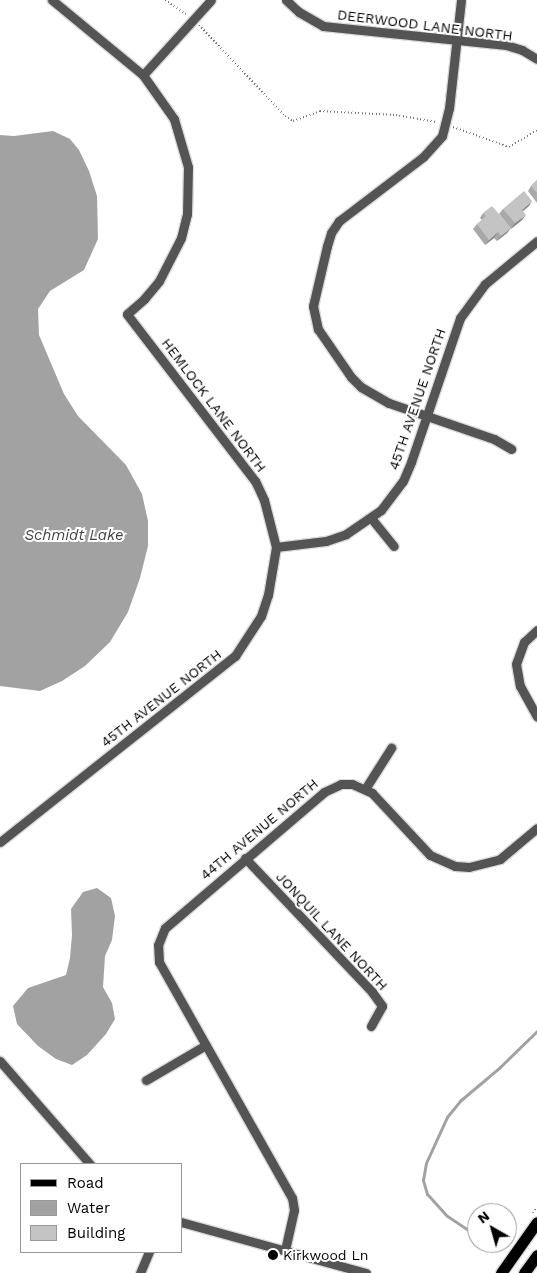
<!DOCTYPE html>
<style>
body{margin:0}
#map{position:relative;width:537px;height:1273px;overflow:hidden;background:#fff;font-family:"Work Sans",sans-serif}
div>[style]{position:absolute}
.water>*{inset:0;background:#a2a2a2}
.stream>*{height:3px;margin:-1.5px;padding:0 1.5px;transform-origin:1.5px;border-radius:1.5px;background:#a2a2a2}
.path>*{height:2px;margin-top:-1px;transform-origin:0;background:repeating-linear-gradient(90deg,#767676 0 1px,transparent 0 3.5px)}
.roads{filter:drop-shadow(1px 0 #dbdbdb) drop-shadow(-1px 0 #dbdbdb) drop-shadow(0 1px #dbdbdb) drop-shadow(0 -1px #dbdbdb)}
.minor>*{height:9px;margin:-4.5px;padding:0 4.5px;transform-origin:4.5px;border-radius:4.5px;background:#545454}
.major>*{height:11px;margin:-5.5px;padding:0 5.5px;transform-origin:5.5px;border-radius:5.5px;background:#000}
.wall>*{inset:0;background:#a9a9a9}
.shaded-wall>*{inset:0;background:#898989}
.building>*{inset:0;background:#c4c4c4}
.dots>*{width:14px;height:14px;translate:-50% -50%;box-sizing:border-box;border:2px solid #fff;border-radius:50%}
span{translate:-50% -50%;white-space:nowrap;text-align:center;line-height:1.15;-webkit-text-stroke:4px #fff;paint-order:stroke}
.street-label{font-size:14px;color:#000}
.poi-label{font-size:14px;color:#000}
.left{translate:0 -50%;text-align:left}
.water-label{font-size:15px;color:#434343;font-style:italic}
.legend{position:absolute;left:20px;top:1163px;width:162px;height:90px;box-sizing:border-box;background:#fff;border:1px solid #999;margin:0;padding:6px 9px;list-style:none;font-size:15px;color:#000}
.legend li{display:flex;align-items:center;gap:10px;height:25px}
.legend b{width:25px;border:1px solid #999}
.north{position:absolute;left:467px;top:1203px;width:50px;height:50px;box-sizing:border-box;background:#fff;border:1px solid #999;border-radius:50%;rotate:322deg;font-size:14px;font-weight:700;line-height:20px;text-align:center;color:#000}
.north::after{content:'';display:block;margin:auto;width:18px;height:22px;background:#000;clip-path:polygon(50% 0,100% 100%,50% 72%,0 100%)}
</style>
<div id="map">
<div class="water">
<i style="clip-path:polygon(53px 131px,70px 139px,79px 150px,89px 171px,97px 196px,98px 239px,84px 270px,50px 291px,38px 309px,39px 335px,64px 394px,78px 416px,126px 465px,142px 494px,148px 521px,148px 546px,140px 578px,128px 612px,110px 642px,85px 666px,62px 681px,40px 691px,0 686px,0 135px,14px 136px)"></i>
<i style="clip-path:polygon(97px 888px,111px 898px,115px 916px,112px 940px,105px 956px,103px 987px,112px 1003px,115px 1019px,106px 1034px,87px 1055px,72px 1065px,56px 1059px,38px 1046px,17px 1024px,13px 1006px,28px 988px,66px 975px,70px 958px,72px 935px,71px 909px,83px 892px)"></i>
</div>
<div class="stream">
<i style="left:477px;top:1236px;width:36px;rotate:-146deg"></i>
<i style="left:447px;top:1216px;width:30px;rotate:-132deg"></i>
<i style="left:427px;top:1194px;width:15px;rotate:-106deg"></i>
<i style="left:423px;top:1180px;width:17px;rotate:-80deg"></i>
<i style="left:426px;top:1163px;width:51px;rotate:-65.5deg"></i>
<i style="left:447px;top:1117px;width:22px;rotate:-51deg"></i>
<i style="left:461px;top:1100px;width:51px;rotate:-40.2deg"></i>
<i style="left:500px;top:1067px;width:52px;rotate:-44.2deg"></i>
<i style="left:489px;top:1243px;width:1px;rotate:45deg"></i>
</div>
<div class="path">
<i style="left:165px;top:0;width:25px;rotate:34deg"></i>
<i style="left:199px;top:25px;width:125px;rotate:46.6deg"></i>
<i style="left:285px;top:116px;width:9px;rotate:32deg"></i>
<i style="left:293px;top:121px;width:29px;rotate:-20deg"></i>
<i style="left:320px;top:111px;width:76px;rotate:3deg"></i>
<i style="left:396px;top:115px;width:41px;rotate:9.9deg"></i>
<i style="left:453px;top:127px;width:59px;rotate:19.7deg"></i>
<i style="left:509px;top:147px;width:33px;rotate:-31deg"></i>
<i style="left:533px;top:1213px;width:7px;rotate:-56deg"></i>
</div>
<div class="roads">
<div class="minor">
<i style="left:286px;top:0;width:18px;rotate:43deg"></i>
<i style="left:299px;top:12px;width:28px;rotate:30deg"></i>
<i style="left:323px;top:26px;width:184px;rotate:5.9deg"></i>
<i style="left:506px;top:45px;width:17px;rotate:17deg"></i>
<i style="left:522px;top:50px;width:17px;rotate:31deg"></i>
<i style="left:461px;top:0;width:109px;rotate:96.3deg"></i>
<i style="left:449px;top:108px;width:29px;rotate:104deg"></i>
<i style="left:442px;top:136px;width:28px;rotate:132deg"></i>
<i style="left:423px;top:157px;width:106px;rotate:142.7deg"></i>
<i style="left:339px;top:221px;width:14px;rotate:124deg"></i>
<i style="left:331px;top:233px;width:14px;rotate:107deg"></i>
<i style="left:327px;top:246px;width:62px;rotate:103.1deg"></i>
<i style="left:313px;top:306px;width:24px;rotate:78deg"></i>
<i style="left:318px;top:329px;width:58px;rotate:55.5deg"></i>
<i style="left:351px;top:377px;width:14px;rotate:45deg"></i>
<i style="left:361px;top:387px;width:32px;rotate:30deg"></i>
<i style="left:389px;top:403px;width:111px;rotate:18.9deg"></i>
<i style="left:494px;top:439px;width:20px;rotate:30deg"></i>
<i style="left:143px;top:75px;width:101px;rotate:-47.8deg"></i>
<i style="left:371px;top:518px;width:36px;rotate:51deg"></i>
<i style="left:276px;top:547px;width:50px;rotate:-6.8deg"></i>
<i style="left:326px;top:541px;width:21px;rotate:-19deg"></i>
<i style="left:346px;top:534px;width:42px;rotate:-34.4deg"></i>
<i style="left:381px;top:510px;width:36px;rotate:-53deg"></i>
<i style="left:403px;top:481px;width:21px;rotate:-67deg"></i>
<i style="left:411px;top:462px;width:152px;rotate:-71.2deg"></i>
<i style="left:460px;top:318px;width:42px;rotate:-53.7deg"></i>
<i style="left:485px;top:284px;width:67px;rotate:-39.6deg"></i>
<i style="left:537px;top:630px;width:18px;rotate:137deg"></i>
<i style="left:524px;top:642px;width:23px;rotate:110deg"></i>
<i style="left:516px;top:664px;width:22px;rotate:80deg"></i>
<i style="left:520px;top:686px;width:35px;rotate:61deg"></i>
<i style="left:365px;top:789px;width:49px;rotate:-57.6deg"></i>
<i style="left:0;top:842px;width:300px;rotate:-38.4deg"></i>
<i style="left:235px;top:656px;width:48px;rotate:-57deg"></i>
<i style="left:261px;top:616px;width:22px;rotate:-72deg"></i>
<i style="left:268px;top:595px;width:49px;rotate:-80.5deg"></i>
<i style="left:276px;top:547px;width:49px;rotate:-104.3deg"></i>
<i style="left:264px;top:500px;width:21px;rotate:-115deg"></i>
<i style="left:255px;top:481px;width:210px;rotate:-127.5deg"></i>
<i style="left:127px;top:314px;width:23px;rotate:-41deg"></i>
<i style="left:144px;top:299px;width:23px;rotate:-50deg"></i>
<i style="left:159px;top:281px;width:48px;rotate:-62.9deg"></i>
<i style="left:181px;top:238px;width:25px;rotate:-76deg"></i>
<i style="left:187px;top:214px;width:47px;rotate:-88.8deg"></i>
<i style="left:188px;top:167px;width:50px;rotate:-106.3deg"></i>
<i style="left:174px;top:119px;width:54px;rotate:-125.2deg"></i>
<i style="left:143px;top:75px;width:118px;rotate:-140.5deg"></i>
<i style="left:245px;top:858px;width:185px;rotate:46.5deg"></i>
<i style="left:372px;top:992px;width:17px;rotate:54deg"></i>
<i style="left:382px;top:1006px;width:23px;rotate:119deg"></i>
<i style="left:0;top:1061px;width:137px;rotate:48.9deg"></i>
<i style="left:146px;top:1080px;width:69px;rotate:-30.3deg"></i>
<i style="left:181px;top:1222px;width:192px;rotate:15.4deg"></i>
<i style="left:285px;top:1250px;width:41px;rotate:-77.3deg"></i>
<i style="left:294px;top:1210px;width:12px;rotate:-99deg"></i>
<i style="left:292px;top:1198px;width:271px;rotate:-119.4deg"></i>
<i style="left:159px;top:962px;width:17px;rotate:-93deg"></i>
<i style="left:158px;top:945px;width:18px;rotate:-68deg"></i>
<i style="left:165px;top:928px;width:209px;rotate:-40.5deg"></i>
<i style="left:324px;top:792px;width:19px;rotate:-25deg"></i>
<i style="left:341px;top:784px;width:11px"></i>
<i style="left:352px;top:784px;width:22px;rotate:24deg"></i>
<i style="left:372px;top:793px;width:85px;rotate:46.9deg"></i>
<i style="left:430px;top:855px;width:27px;rotate:24deg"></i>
<i style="left:455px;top:866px;width:14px;rotate:4deg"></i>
<i style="left:469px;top:867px;width:32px;rotate:-14deg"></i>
<i style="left:500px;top:859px;width:48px;rotate:-40deg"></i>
<i style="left:140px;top:1273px;width:23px;rotate:-67deg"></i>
</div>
<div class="major">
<i style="left:501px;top:1273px;width:62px;rotate:-54.8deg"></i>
<i style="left:524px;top:1273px;width:22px;rotate:-54deg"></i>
</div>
</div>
<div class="wall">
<i style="clip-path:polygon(537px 180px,537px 203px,528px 191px,531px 186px)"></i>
<i style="clip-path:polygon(529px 206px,523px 211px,522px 220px,511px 229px,511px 228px,507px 233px,497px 241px,494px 238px,485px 245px,473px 229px,477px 224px,482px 220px,480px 218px,483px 213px,508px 225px,499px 214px,503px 209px)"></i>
</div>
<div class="shaded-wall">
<i style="clip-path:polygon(532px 201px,529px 206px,518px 215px,522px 210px)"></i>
<i style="clip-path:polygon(526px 215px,522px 220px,511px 229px,515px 223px)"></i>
<i style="clip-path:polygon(511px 228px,507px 233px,497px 241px,501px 236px)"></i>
<i style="clip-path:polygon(498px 232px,494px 238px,485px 245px,489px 240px)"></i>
</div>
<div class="building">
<i style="clip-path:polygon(537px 180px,537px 193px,531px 186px)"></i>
<i style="clip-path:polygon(524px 191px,532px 201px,522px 210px,526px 215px,515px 223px,503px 209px)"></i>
<i style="clip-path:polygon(492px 206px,511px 228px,501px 236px,498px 232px,489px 240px,477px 224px,486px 216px,483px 213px)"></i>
</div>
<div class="dots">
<i style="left:273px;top:1255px;background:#000"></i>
</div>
<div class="street-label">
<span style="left:425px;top:25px;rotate:7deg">DEERWOOD LANE NORTH</span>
<span style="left:417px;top:399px;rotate:-71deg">45TH AVENUE NORTH</span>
<span style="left:214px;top:405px;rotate:53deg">HEMLOCK LANE NORTH</span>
<span style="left:161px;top:698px;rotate:-38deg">45TH AVENUE NORTH</span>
<span style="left:259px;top:829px;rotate:-40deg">44TH AVENUE NORTH</span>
<span style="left:332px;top:931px;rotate:47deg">JONQUIL LANE NORTH</span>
</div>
<div class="poi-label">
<span class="left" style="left:283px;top:1255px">Kirkwood Ln</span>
</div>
<div class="water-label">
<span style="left:74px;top:536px">Schmidt Lake</span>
</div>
<ul class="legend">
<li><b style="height:6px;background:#000"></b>Road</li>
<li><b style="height:14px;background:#a2a2a2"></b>Water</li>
<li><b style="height:14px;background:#c4c4c4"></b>Building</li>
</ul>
<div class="north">N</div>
</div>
